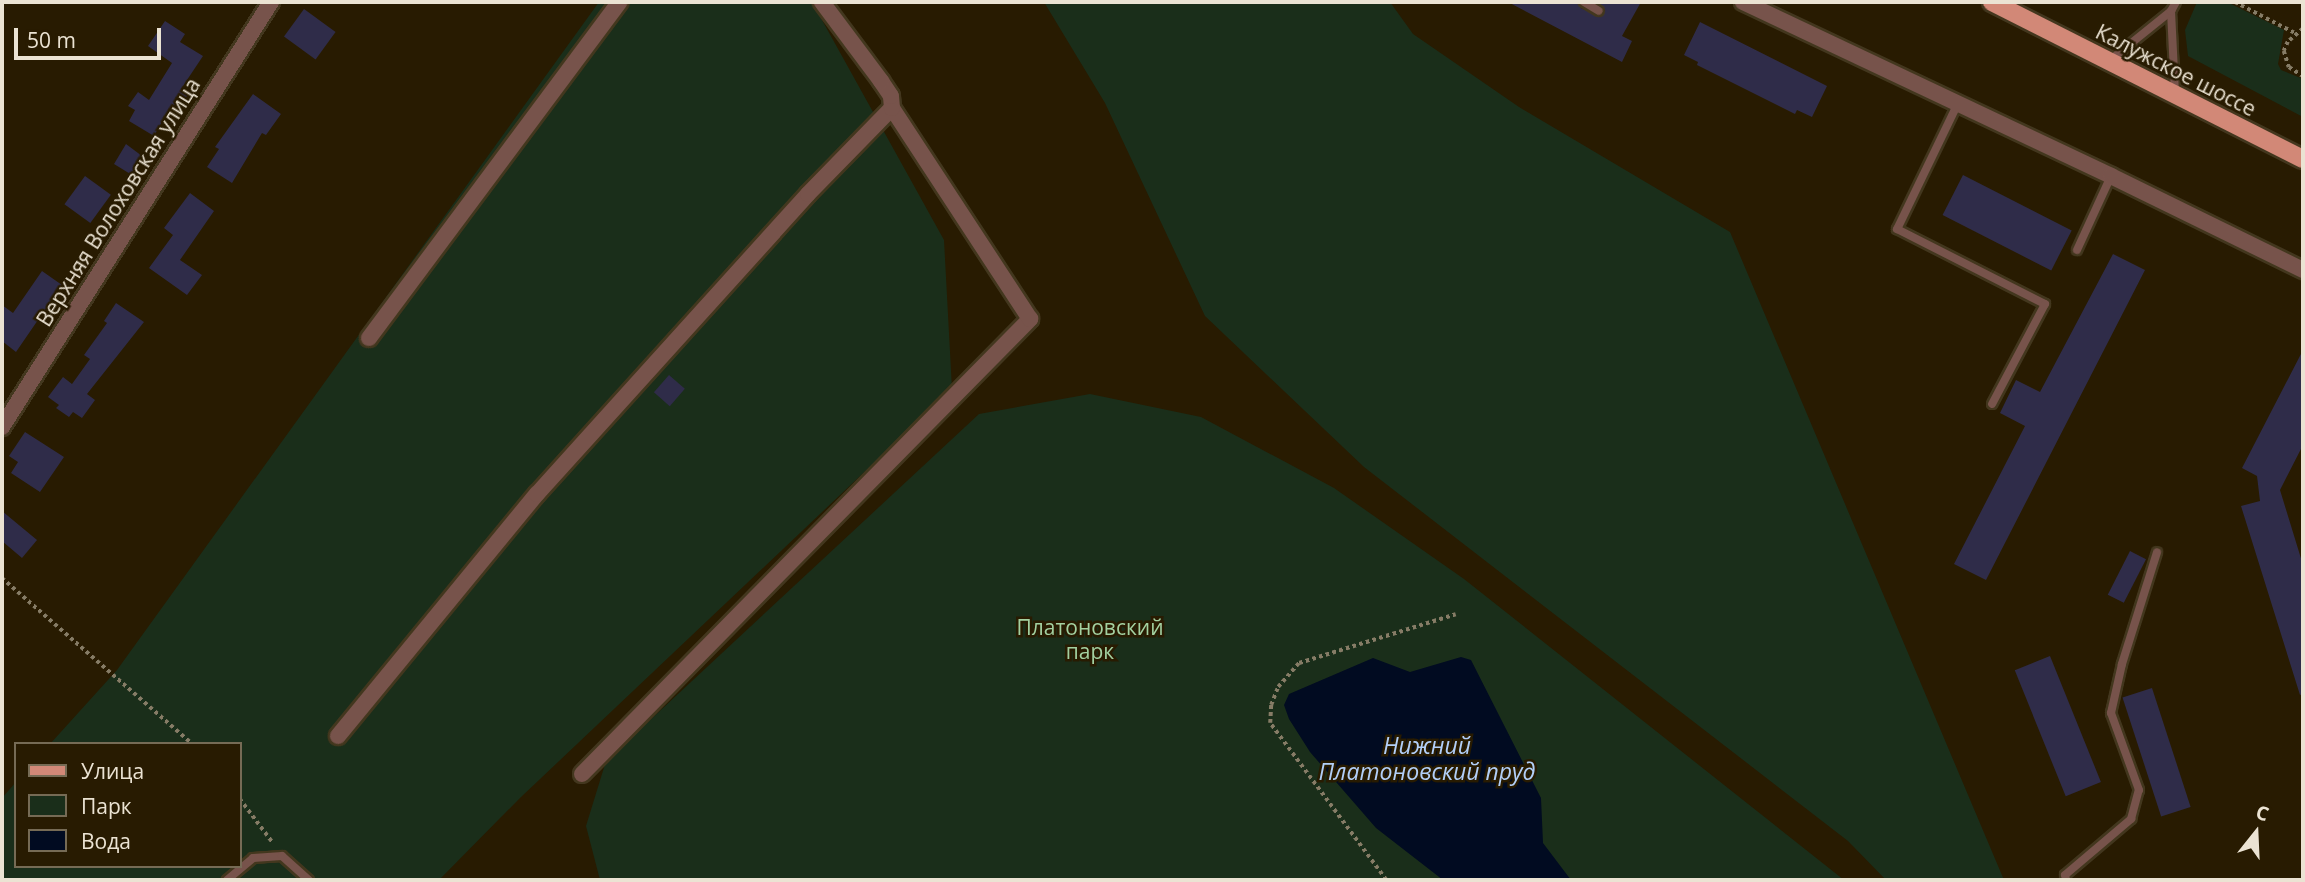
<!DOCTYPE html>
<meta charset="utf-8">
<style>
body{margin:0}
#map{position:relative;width:2305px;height:882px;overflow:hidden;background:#281b01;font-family:"Open Sans",sans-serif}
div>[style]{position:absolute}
.green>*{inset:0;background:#1a2e1a}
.water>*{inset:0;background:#010b21}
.building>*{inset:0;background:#2f2c49;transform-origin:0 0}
.path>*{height:3.5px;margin-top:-1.75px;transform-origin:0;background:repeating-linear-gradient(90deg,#867c66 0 3.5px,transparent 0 7px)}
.roads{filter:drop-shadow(2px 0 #43371e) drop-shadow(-2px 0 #43371e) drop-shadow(0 2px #43371e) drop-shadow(0 -2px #43371e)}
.lane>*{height:8px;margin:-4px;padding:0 4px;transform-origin:4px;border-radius:4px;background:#77534b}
.street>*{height:16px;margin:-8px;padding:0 8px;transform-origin:8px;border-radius:8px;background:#77534b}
.primary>*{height:18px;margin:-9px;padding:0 9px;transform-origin:9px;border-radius:9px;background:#d28877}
span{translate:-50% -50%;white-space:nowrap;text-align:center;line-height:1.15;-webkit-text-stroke:5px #281b01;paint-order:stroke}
.street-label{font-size:21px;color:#ebe3d3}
.park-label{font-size:21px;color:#a3d1a1}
.water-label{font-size:23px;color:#b2cff8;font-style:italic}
.frame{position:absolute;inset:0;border:4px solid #ebe3d3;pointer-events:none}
.legend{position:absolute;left:14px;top:742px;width:228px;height:126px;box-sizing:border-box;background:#281b01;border:2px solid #766b55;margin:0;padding:9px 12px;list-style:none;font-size:21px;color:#ebe3d3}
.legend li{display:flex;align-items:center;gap:14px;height:35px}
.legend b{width:35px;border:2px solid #766b55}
.north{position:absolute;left:2221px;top:798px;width:70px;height:70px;-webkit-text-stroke:5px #281b01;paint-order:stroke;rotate:18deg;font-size:19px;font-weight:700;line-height:28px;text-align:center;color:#ebe3d3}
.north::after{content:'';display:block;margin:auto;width:24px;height:32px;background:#ebe3d3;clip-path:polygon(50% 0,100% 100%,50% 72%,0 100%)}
.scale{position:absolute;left:14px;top:28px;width:147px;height:32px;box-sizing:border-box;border:4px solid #ebe3d3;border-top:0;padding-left:9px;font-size:21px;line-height:24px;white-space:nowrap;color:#ebe3d3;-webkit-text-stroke:5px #281b01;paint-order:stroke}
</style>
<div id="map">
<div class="green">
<i style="clip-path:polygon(599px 2px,812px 2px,944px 240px,952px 389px,520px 798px,439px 880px,2px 880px,2px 798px,16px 782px,16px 866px,240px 866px,240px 744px,50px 744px,117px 670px)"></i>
<i style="clip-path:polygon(1044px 2px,1390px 2px,1413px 34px,1519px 107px,1730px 232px,2004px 880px,1886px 880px,1848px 841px,1364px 467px,1205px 316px,1105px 103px)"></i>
<i style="clip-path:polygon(2197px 2px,2227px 2px,2284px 30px,2278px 64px,2281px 70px,2303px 79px,2303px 117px,2188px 56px,2185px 30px)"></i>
<i style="clip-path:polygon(1090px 394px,1201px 417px,1334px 488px,1464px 579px,1844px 880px,600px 880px,586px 826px,606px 761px,979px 414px)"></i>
</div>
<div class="water">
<i style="clip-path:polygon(1461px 657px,1471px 660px,1541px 798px,1543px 843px,1571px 880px,1443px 880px,1376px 828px,1310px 752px,1289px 719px,1284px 705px,1289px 694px,1373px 658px,1410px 672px)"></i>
</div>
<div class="building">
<i style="clip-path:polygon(1508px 2px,1578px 2px,1581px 8px,1600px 17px,1605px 10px,1596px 2px,1641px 2px,1622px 36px,1632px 41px,1622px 62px)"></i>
<i style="left:304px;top:9px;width:39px;height:34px;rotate:36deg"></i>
<i style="clip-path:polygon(165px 21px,185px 34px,180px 42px,203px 56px,181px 89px,189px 93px,176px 113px,169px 109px,154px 136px,129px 121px,135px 110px,128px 106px,138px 92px,149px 100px,172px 63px,148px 46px)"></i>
<i style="clip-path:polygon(1700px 22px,1827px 86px,1812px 117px,1797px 110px,1795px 114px,1697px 65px,1698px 62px,1684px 55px)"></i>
<i style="clip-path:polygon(253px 94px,281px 114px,266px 135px,262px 133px,232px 183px,207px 167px,219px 149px,215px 147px)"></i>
<i style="clip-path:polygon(126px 144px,142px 156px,132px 175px,114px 164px)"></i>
<i style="left:1963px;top:175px;width:122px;height:45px;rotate:27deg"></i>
<i style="left:85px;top:176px;width:32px;height:35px;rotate:36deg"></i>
<i style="clip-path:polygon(190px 193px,214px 211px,180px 260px,202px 275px,187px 295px,149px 268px,173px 235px,164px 228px)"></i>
<i style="clip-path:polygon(2113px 254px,2145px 270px,1986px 580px,1954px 564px,2025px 426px,2000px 413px,2016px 380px,2040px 392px)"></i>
<i style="clip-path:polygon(42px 271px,62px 285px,16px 352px,2px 341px,2px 305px,13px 313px)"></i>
<i style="clip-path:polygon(116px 303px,144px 322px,87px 394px,95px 400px,82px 418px,73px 412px,69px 417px,56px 408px,59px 405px,48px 397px,63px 377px,72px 384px,90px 359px,84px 355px,107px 323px,104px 321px)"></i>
<i style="clip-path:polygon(2303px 350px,2303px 445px,2280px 490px,2303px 565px,2303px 694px,2300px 695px,2241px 506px,2260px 501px,2257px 476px,2242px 468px)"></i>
<i style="left:669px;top:375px;width:21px;height:23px;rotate:41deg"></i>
<i style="clip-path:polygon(25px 432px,64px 457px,40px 492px,11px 473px,18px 462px,9px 456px)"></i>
<i style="clip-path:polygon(2px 511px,37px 540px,22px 558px,2px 541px)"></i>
<i style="left:2130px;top:551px;width:18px;height:49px;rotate:27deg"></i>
<i style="left:2050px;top:656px;width:136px;height:38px;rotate:68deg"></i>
<i style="left:2152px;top:688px;width:125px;height:31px;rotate:72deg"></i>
</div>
<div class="path">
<i style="left:2235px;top:2px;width:68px;rotate:27.3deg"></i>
<i style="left:2303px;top:29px;width:20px;rotate:139deg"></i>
<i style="left:2288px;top:42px;width:10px;rotate:114deg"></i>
<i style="left:2284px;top:51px;width:17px;rotate:73deg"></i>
<i style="left:2289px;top:67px;width:17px;rotate:33deg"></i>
<i style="left:2px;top:578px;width:252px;rotate:41.1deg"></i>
<i style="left:240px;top:799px;width:55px;rotate:53.1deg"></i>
<i style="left:1386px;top:880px;width:195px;rotate:-126.5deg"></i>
<i style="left:1270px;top:723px;width:18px;rotate:-87deg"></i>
<i style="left:1271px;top:705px;width:19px;rotate:-69deg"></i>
<i style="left:1278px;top:687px;width:32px;rotate:-49deg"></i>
<i style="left:1299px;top:663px;width:164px;rotate:-17.3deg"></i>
</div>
<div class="roads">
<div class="lane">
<i style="left:1584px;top:2px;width:17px;rotate:31deg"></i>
<i style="left:2171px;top:11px;width:81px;rotate:87.2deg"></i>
<i style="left:2109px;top:61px;width:80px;rotate:-38.9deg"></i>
<i style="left:2171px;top:11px;width:10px;rotate:-61deg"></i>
<i style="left:1958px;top:103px;width:140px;rotate:115.8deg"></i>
<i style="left:1897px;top:229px;width:166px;rotate:26.9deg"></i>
<i style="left:2045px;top:304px;width:113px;rotate:117.9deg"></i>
<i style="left:2077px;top:250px;width:81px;rotate:-65.3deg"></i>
<i style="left:227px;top:880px;width:34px;rotate:-40deg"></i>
<i style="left:253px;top:858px;width:29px;rotate:-4deg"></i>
<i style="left:282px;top:856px;width:36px;rotate:42deg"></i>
<i style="left:2066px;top:880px;width:5px;rotate:-101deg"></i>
<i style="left:2065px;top:875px;width:87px;rotate:-40.3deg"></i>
<i style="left:2131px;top:819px;width:30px;rotate:-75deg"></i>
<i style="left:2139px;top:790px;width:82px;rotate:-110deg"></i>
<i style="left:2111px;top:713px;width:50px;rotate:-77.3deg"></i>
<i style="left:2122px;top:664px;width:117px;rotate:-72.6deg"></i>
</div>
<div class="street">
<i style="left:1743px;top:2px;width:407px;rotate:25.3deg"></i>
<i style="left:2111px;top:176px;width:214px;rotate:26.1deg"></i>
<i style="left:369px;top:338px;width:419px;rotate:-53.3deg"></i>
<i style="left:2px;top:427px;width:503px;rotate:-57.67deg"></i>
<i style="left:338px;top:736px;width:313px;rotate:-50.6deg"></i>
<i style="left:537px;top:494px;width:404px;rotate:-47.9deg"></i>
<i style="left:808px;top:194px;width:120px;rotate:-45.7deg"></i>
<i style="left:582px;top:774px;width:639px;rotate:-45.44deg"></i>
<i style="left:1030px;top:319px;width:252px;rotate:-123.2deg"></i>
<i style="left:892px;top:108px;width:12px;rotate:-95deg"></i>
<i style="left:891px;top:96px;width:18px;rotate:-124deg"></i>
<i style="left:881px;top:81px;width:99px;rotate:-126.8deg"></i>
</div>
<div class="primary">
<i style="left:1992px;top:2px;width:348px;rotate:26.8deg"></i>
</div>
</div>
<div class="street-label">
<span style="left:2176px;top:70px;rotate:27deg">Калужское шоссе</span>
<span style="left:118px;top:202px;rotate:-58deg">Верхняя Волоховская улица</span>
</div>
<div class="park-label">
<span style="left:1090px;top:639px">Платоновский<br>парк</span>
</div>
<div class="water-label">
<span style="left:1427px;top:758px">Нижний<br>Платоновский пруд</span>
</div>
<div class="frame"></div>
<ul class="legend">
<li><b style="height:9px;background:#d28877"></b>Улица</li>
<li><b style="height:19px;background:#1a2e1a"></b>Парк</li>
<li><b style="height:19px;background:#010b21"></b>Вода</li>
</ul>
<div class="north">С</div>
<div class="scale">50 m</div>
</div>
